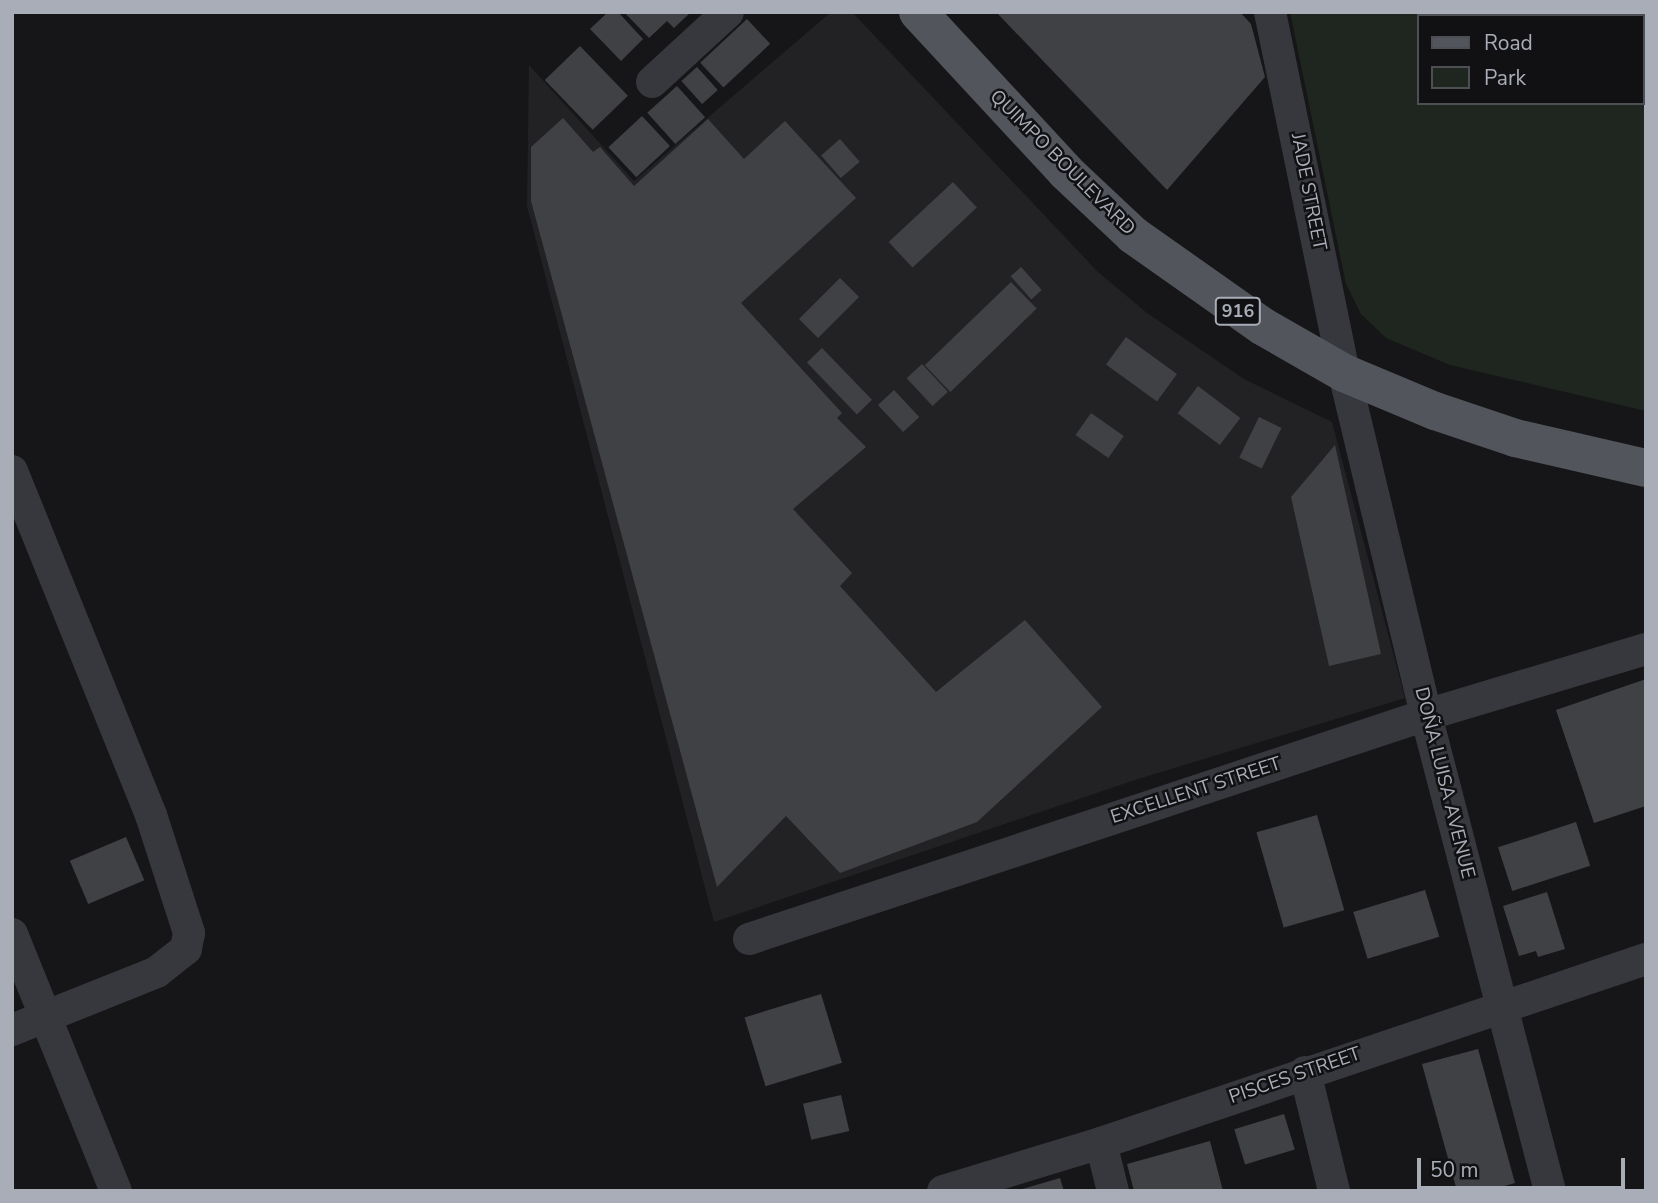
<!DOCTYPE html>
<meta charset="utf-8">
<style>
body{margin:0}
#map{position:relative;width:1658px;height:1203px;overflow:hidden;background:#161618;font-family:"Nunito Sans",sans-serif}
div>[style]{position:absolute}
.built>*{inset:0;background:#222225}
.green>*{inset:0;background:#1e261f}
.building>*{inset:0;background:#404145;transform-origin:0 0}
.minor>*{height:32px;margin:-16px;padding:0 16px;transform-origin:16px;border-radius:16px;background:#37383d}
.primary>*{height:38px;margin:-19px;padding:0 19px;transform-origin:19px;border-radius:19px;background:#53555c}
span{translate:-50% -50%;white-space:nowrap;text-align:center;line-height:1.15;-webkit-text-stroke:5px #111113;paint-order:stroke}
.shield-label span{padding:2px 5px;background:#111113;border:2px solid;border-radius:5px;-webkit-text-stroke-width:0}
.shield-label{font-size:18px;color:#a8adb8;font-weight:700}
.street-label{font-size:19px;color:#a8adb8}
.frame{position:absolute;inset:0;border:14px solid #a8adb8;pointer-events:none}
.legend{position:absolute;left:1417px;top:14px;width:228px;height:91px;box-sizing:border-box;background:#111113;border:2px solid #4d4f55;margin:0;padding:9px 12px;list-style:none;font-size:21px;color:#a8adb8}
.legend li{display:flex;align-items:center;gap:14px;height:35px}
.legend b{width:35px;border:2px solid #4d4f55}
.scale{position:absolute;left:1417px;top:1158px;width:208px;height:32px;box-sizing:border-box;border:4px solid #a8adb8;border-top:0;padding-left:9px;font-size:21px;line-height:24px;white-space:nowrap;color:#a8adb8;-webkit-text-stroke:5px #111113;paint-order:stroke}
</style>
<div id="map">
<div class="built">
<i style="clip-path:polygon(831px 12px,852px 12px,1098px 272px,1147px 313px,1244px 379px,1332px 422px,1405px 698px,1138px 779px,714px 922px,527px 206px,529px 65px,634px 181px)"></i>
</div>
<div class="green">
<i style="clip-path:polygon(evenodd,1290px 12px,1646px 12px,1646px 411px,1450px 365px,1386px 338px,1361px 314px,1346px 284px,1290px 12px,1418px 16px,1642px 16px,1642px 103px,1418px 103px,1418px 16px)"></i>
</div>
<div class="building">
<i style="clip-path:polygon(608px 12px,618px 12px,643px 39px,621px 61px,590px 29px)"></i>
<i style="clip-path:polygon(624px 12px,691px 12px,674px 28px,667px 21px,649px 38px)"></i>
<i style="clip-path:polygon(996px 12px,1240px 12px,1251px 24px,1265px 77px,1167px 190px)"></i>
<i style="left:747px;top:19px;width:34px;height:64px;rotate:47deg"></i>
<i style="left:580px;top:46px;width:69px;height:49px;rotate:46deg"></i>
<i style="left:697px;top:67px;width:31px;height:21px;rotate:48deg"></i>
<i style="left:677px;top:86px;width:42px;height:40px;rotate:48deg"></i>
<i style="left:642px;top:116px;width:41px;height:46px;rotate:47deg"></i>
<i style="clip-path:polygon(563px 118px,593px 152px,600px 147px,634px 186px,708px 119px,744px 159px,785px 121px,856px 198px,741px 303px,842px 413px,837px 418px,866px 447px,793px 509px,852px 573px,840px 586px,936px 692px,1025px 620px,1102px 707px,977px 822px,840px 873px,786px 816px,717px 887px,531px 201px,531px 147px)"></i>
<i style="left:840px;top:139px;width:30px;height:25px;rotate:49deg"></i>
<i style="left:953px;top:182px;width:35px;height:88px;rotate:47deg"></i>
<i style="left:1021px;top:267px;width:31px;height:14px;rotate:48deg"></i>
<i style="left:840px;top:278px;width:27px;height:58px;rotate:45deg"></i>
<i style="left:1011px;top:282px;width:37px;height:120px;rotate:46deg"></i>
<i style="left:1126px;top:337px;width:63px;height:34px;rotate:36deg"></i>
<i style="left:822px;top:348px;width:72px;height:21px;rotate:46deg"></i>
<i style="left:922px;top:364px;width:38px;height:21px;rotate:47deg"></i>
<i style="left:1198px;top:386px;width:53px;height:34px;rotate:37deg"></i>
<i style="left:894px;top:390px;width:37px;height:22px;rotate:47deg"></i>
<i style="left:1091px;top:413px;width:40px;height:27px;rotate:35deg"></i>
<i style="left:1259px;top:417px;width:25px;height:45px;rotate:26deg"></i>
<i style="clip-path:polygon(1335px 445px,1381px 654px,1329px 666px,1291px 497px)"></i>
<i style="clip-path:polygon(1646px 679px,1646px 806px,1594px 823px,1556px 710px)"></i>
<i style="left:1317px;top:815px;width:99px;height:63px;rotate:74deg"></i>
<i style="left:1576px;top:822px;width:46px;height:82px;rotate:72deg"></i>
<i style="left:126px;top:837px;width:47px;height:61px;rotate:67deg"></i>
<i style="left:1425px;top:890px;width:49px;height:75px;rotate:73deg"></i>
<i style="clip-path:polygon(1547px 892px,1565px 949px,1538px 957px,1536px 951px,1519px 956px,1503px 906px)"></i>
<i style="left:821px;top:994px;width:72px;height:80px;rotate:73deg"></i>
<i style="clip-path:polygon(1478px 1049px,1515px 1183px,1487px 1191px,1457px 1191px,1422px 1064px)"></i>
<i style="left:841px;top:1095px;width:37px;height:39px;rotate:77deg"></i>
<i style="left:1284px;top:1114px;width:37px;height:52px;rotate:73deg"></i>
<i style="clip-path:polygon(1210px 1141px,1223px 1191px,1134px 1191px,1127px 1164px)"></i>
<i style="clip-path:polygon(1060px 1178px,1064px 1191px,1020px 1191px,1019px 1190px)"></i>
</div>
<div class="minor">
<i style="left:1270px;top:12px;width:369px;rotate:78.4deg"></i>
<i style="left:1344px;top:373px;width:352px;rotate:76.5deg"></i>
<i style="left:1426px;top:715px;width:492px;rotate:75.4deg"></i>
<i style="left:652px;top:82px;width:103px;rotate:-42.6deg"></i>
<i style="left:12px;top:471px;width:371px;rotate:68deg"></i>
<i style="left:151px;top:815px;width:124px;rotate:72.1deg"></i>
<i style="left:189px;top:933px;width:16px;rotate:101deg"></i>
<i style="left:186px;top:949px;width:37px;rotate:142deg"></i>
<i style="left:157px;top:972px;width:156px;rotate:158.2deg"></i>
<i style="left:12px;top:934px;width:277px;rotate:68deg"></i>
<i style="left:749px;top:939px;width:713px;rotate:-18.31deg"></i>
<i style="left:1426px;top:715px;width:230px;rotate:-16.7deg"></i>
<i style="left:1305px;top:1072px;width:122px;rotate:76.3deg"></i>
<i style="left:1101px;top:1143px;width:49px;rotate:76deg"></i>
<i style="left:943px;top:1191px;width:165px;rotate:-16.9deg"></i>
<i style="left:1101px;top:1143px;width:575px;rotate:-18.66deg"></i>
</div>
<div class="primary">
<i style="left:918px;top:12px;width:218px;rotate:47.2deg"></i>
<i style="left:1066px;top:172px;width:92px;rotate:43.2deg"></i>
<i style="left:1133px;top:235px;width:158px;rotate:35.2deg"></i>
<i style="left:1262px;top:326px;width:95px;rotate:29.8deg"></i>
<i style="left:1344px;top:373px;width:99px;rotate:22.7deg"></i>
<i style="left:1435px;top:411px;width:84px;rotate:18.6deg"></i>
<i style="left:1515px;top:438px;width:134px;rotate:12.9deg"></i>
</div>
<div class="shield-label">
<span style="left:1238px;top:311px">916</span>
</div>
<div class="street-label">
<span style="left:1062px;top:163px;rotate:45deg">QUIMPO BOULEVARD</span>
<span style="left:1308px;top:192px;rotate:79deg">JADE STREET</span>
<span style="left:1444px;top:783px;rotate:76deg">DOÑA LUISA AVENUE</span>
<span style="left:1196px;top:791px;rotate:-18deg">EXCELLENT STREET</span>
<span style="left:1295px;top:1076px;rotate:-19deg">PISCES STREET</span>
</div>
<div class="frame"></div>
<ul class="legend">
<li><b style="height:9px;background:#53555c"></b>Road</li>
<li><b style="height:19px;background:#1e261f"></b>Park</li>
</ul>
<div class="scale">50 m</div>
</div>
